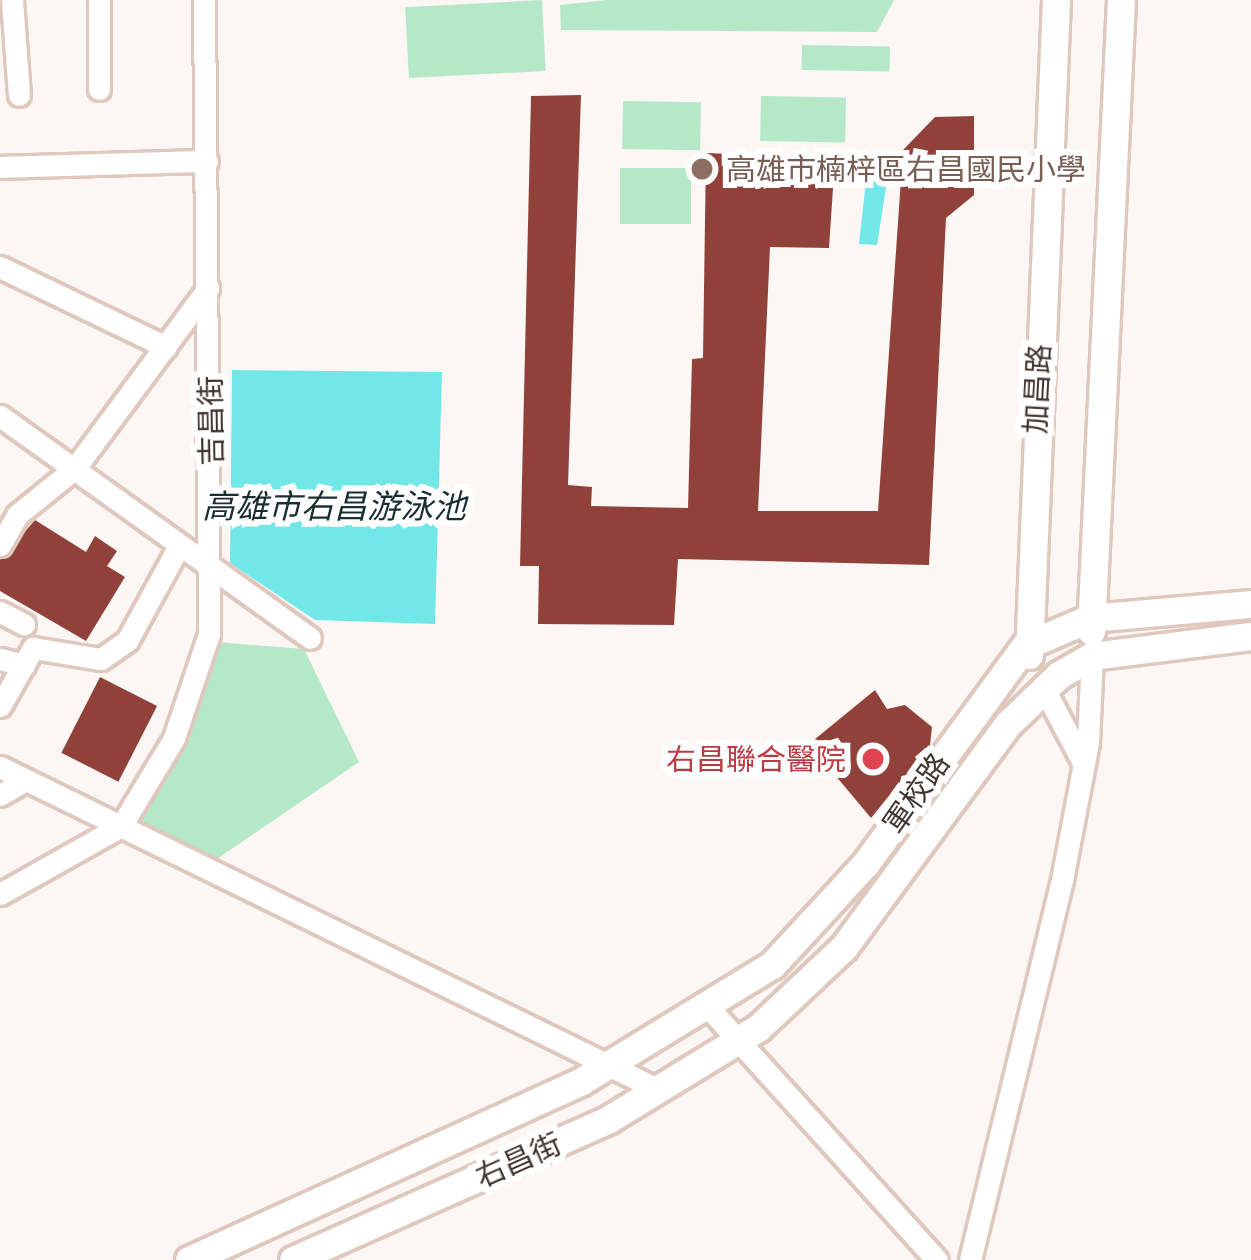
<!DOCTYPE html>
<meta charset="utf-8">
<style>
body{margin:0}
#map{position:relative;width:1251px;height:1260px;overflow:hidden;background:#fcf7f5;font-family:"Noto Sans","Noto Sans TC",sans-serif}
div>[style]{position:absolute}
.green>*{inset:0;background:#b4e8c7;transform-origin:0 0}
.water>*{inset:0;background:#72e7e8}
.building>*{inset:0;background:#90423a;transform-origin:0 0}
.roads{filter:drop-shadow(3px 0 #dfc8be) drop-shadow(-3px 0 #dfc8be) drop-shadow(0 3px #dfc8be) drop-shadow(0 -3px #dfc8be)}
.street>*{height:21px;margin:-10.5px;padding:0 10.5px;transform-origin:10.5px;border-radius:10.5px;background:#fff}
.secondary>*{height:27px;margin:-13.5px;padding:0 13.5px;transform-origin:13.5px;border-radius:13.5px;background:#fff}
.dots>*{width:33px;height:33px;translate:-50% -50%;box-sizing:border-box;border:6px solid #fff;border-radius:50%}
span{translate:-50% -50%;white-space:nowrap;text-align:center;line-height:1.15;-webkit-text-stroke:12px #fff;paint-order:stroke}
.education-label{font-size:30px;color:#785e54}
.left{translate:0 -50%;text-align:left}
.street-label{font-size:30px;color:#403733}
.health-label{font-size:30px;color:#be3a42}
.right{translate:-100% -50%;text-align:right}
.water-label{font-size:33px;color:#192f2f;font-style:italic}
</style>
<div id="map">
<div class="green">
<i style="left:542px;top:0;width:71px;height:137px;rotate:87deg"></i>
<i style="clip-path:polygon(607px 0,894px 0,877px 32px,561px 30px,560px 5px)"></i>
<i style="left:802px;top:45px;width:88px;height:25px;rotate:1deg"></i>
<i style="left:761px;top:96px;width:85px;height:45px;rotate:1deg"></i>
<i style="left:623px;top:101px;width:78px;height:48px;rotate:1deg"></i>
<i style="left:620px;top:168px;width:71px;height:56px"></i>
<i style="clip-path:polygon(217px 642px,304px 649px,359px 762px,217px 859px,135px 822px)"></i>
</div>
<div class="water">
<i style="clip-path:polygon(866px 181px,887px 181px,877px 245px,859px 244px)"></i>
<i style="clip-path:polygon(232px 370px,442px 372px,435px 624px,315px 620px,230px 563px)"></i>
</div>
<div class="building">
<i style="clip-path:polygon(581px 95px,568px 485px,592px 487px,591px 506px,688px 508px,692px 359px,703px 358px,706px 153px,835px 158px,829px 248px,770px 247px,758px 511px,878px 511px,903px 150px,935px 117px,974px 116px,974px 195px,946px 218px,929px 565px,678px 559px,674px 625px,538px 624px,539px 566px,520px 566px,531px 96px)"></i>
<i style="clip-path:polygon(35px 520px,86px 552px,95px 536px,117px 551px,107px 566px,125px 577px,86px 641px,0 591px,0 560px)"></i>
<i style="left:100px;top:677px;width:64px;height:85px;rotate:27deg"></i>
<i style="clip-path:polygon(875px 690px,887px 709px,905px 705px,932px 727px,930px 745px,871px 818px,809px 744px)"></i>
</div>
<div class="roads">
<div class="street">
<i style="left:12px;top:0;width:95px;rotate:85.8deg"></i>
<i style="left:99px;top:89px;width:89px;rotate:-90deg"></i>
<i style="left:0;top:167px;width:207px;rotate:-1.7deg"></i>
<i style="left:0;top:267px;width:184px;rotate:25.7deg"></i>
<i style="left:0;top:416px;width:381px;rotate:35.6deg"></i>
<i style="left:0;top:545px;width:34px;rotate:-60deg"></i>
<i style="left:17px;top:515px;width:75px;rotate:-39deg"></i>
<i style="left:75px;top:468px;width:224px;rotate:-53.5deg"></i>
<i style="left:0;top:612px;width:27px;rotate:27deg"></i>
<i style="left:0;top:659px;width:25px;rotate:14deg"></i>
<i style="left:1043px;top:687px;width:87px;rotate:62deg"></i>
<i style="left:0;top:706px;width:67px;rotate:-60.4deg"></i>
<i style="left:33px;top:648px;width:69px;rotate:9.2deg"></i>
<i style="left:101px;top:659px;width:32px;rotate:-35deg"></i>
<i style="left:127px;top:641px;width:106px;rotate:-61.3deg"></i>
<i style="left:0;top:767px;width:734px;rotate:26.11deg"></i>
<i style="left:0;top:795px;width:30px;rotate:-30deg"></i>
<i style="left:0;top:894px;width:139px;rotate:-29.3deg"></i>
<i style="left:121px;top:826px;width:103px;rotate:-58.9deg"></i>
<i style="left:174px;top:738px;width:110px;rotate:-71.4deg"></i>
<i style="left:209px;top:634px;width:634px;rotate:-90.45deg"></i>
<i style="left:709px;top:1008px;width:340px;rotate:47.9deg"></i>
<i style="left:970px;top:1260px;width:391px;rotate:-76.4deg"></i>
<i style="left:1062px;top:880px;width:139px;rotate:-79.3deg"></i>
<i style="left:1088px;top:743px;width:87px;rotate:-87.4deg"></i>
</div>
<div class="secondary">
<i style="left:1091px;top:631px;width:632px;rotate:-87.28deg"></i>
<i style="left:1029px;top:655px;width:656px;rotate:-87.64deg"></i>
<i style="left:189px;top:1260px;width:430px;rotate:-24.5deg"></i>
<i style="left:580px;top:1082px;width:225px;rotate:-31.4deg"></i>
<i style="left:772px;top:965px;width:139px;rotate:-47.3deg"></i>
<i style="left:866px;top:863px;width:269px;rotate:-53.8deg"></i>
<i style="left:1025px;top:646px;width:71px;rotate:-23.3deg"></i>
<i style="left:1090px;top:618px;width:162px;rotate:-5deg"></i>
<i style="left:293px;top:1260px;width:346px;rotate:-24deg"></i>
<i style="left:609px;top:1119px;width:175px;rotate:-31.4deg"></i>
<i style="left:758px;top:1028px;width:118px;rotate:-43.3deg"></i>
<i style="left:844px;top:947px;width:277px;rotate:-53.7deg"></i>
<i style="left:1008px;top:724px;width:71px;rotate:-43.9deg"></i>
<i style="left:1059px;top:675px;width:38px;rotate:-30deg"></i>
<i style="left:1092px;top:656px;width:160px;rotate:-7.2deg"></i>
</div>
</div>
<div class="dots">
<i style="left:702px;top:169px;background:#8d6e63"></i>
<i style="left:873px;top:759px;background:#e0444e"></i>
</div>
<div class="education-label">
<span class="left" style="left:726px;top:169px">高雄市楠梓區右昌國民小學</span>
</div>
<div class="street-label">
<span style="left:1037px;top:389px;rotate:-87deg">加昌路</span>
<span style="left:211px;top:421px;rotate:-91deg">吉昌街</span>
<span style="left:916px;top:793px;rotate:-55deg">軍校路</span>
<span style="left:518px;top:1160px;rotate:-24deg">右昌街</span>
</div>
<div class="health-label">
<span class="right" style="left:846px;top:759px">右昌聯合醫院</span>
</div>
<div class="water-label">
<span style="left:334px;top:506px">高雄市右昌游泳池</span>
</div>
</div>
